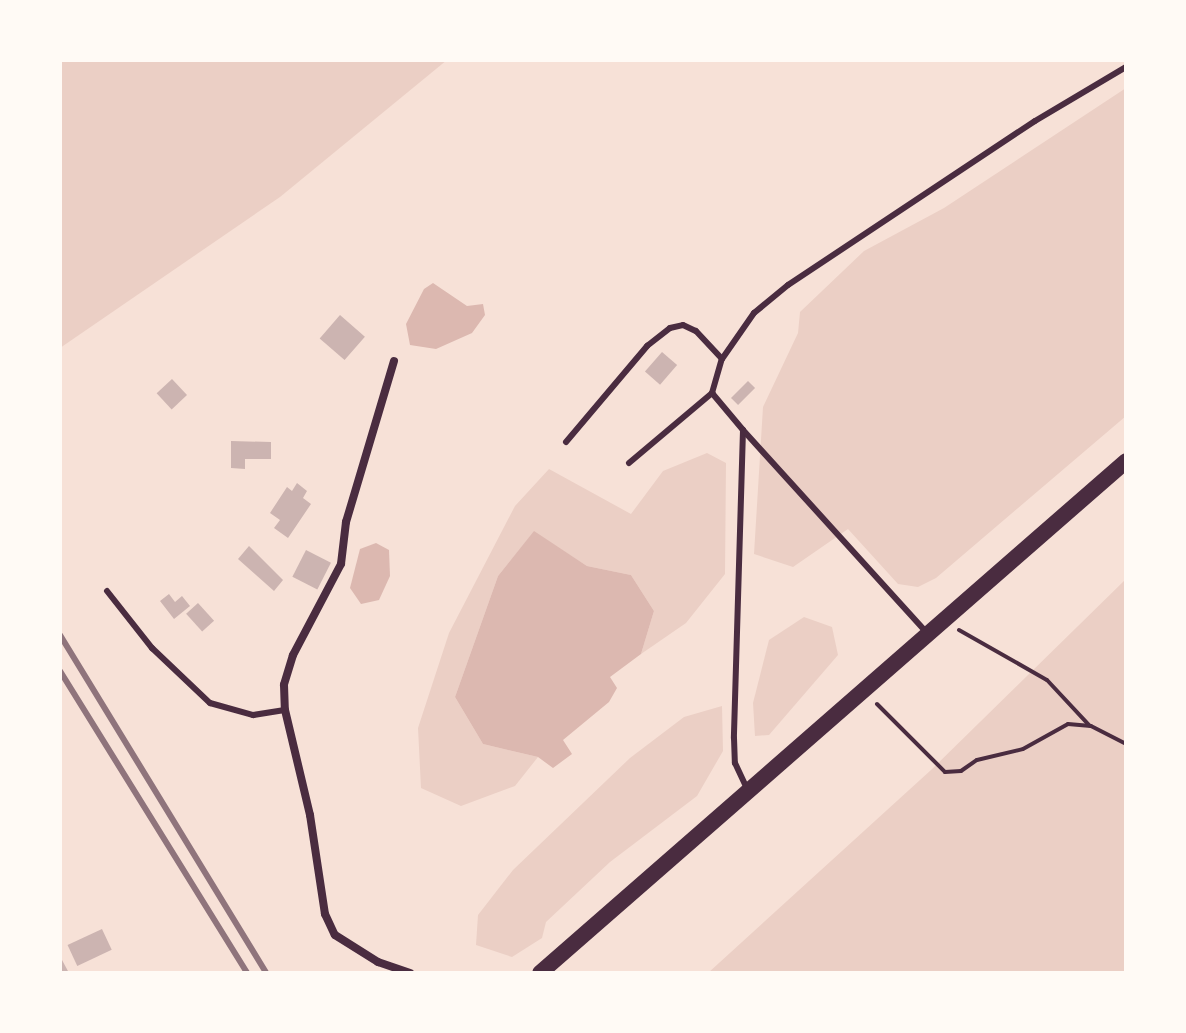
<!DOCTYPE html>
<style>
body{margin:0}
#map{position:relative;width:1186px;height:1033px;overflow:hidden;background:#f7e1d7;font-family:Spectral,serif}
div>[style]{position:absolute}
.green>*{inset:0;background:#ebcfc5}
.water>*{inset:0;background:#dcb8b0}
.building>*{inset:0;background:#ccb4b1;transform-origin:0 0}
.path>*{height:4px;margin:-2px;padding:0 2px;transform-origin:2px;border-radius:2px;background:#4a2c40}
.service>*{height:6px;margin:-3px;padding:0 3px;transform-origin:3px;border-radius:3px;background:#4a2c40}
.minor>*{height:8px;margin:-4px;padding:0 4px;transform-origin:4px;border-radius:4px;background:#4a2c40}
.secondary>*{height:16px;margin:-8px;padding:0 8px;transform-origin:8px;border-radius:8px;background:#4a2c40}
.rail>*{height:6px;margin:-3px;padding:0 3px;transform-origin:3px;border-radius:3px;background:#8f747c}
span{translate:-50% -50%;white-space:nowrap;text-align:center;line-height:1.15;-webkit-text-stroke:8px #fffaf5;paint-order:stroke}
.frame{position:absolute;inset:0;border:62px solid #fffaf5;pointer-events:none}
</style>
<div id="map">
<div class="green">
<i style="clip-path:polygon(60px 60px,447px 60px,280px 197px,60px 348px)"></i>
<i style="clip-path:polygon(1126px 88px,1126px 416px,936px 578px,918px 587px,898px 584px,848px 529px,793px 567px,754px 554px,763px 407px,798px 333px,800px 312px,864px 251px,944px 208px)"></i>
<i style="clip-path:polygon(707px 453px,726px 463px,725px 574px,686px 623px,641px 654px,654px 611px,631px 575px,587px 566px,534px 532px,498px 576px,455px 697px,483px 744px,538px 757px,515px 786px,461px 806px,421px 788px,418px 728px,449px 633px,515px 506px,549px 469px,631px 514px,663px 471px)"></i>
<i style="clip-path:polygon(1126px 579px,1126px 973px,708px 973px,931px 770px)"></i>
<i style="clip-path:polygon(804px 617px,832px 627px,838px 655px,769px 735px,755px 736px,753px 703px,769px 640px)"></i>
<i style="clip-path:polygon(722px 706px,723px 751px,697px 796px,610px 862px,546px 922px,542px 938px,512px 957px,476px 945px,478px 915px,513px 870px,630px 758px,684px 717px)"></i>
</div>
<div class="water">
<i style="clip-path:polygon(433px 283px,467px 306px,483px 304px,485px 315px,472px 333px,436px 349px,410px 345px,406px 324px,424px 289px)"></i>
<i style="clip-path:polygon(534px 531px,587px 566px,631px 575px,654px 611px,641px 654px,610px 677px,617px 688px,609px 702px,563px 740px,572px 754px,553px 768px,538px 757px,483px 744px,455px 697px,498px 576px)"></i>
<i style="clip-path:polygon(376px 543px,389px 550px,390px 576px,379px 600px,361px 604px,350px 588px,360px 549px)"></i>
</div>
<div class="building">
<i style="left:340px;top:315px;width:33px;height:31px;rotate:41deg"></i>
<i style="left:662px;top:352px;width:20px;height:26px;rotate:41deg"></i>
<i style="left:172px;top:379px;width:22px;height:21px;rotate:47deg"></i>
<i style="left:748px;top:381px;width:10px;height:24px;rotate:45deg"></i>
<i style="clip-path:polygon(231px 441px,271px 442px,271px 459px,245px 459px,245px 469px,231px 468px)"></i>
<i style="clip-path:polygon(297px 483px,307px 491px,303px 498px,311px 504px,288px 538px,274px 528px,280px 520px,270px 513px,287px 487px,292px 491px)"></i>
<i style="clip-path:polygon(249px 546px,283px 580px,274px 591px,238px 559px)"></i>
<i style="left:306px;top:550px;width:28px;height:30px;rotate:27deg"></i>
<i style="clip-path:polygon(169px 594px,175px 602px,182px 596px,190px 606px,174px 619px,160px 601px)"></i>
<i style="left:198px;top:603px;width:24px;height:16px;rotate:48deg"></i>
<i style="left:102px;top:929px;width:23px;height:38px;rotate:65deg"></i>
<i style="clip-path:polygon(62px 960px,69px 973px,60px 973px)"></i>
</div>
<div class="path">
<i style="left:959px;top:630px;width:101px;rotate:29.6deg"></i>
<i style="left:1047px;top:680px;width:62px;rotate:47deg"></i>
<i style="left:877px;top:704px;width:96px;rotate:45deg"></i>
<i style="left:945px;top:772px;width:16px;rotate:-4deg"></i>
<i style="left:961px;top:771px;width:19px;rotate:-35deg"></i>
<i style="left:977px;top:760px;width:47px;rotate:-13.4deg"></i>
<i style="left:1023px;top:749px;width:51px;rotate:-29.1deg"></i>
<i style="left:1068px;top:724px;width:23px;rotate:5deg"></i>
<i style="left:1091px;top:726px;width:39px;rotate:27deg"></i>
</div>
<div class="service">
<i style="left:712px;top:393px;width:48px;rotate:50deg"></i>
<i style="left:743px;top:430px;width:308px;rotate:91.7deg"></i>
<i style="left:734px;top:738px;width:25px;rotate:88deg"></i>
<i style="left:735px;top:763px;width:31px;rotate:65deg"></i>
<i style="left:743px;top:430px;width:273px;rotate:47.8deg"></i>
<i style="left:566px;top:442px;width:126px;rotate:-49.8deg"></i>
<i style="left:647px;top:346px;width:29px;rotate:-38deg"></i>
<i style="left:670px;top:328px;width:13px;rotate:-13deg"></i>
<i style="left:683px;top:325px;width:14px;rotate:25deg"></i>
<i style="left:696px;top:331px;width:38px;rotate:47deg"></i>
<i style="left:629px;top:463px;width:109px;rotate:-40.1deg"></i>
<i style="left:712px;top:393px;width:35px;rotate:-74deg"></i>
<i style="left:722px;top:359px;width:56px;rotate:-55.2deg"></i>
<i style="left:754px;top:313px;width:44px;rotate:-39.5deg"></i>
<i style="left:788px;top:285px;width:296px;rotate:-33.6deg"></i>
<i style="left:1035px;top:121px;width:106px;rotate:-30.7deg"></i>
<i style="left:107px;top:591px;width:73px;rotate:51.7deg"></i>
<i style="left:152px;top:648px;width:80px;rotate:43.5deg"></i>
<i style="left:210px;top:703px;width:45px;rotate:15.6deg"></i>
<i style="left:253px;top:715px;width:32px;rotate:-9deg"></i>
</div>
<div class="minor">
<i style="left:394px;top:361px;width:168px;rotate:106.6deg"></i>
<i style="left:346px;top:522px;width:42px;rotate:96.8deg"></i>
<i style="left:341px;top:564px;width:103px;rotate:117.8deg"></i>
<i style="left:293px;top:655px;width:31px;rotate:107deg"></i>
<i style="left:284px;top:685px;width:25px;rotate:88deg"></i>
<i style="left:285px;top:710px;width:108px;rotate:76.6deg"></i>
<i style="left:310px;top:815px;width:100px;rotate:81.4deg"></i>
<i style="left:325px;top:914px;width:23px;rotate:65deg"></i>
<i style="left:335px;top:935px;width:51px;rotate:32.1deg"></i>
<i style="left:378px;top:962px;width:34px;rotate:19deg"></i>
</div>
<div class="secondary">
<i style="left:540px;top:973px;width:778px;rotate:-41.14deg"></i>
</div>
<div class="rail">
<i style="left:60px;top:635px;width:396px;rotate:58.6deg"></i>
<i style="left:60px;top:671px;width:355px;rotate:58.2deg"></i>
</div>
<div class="frame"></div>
</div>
